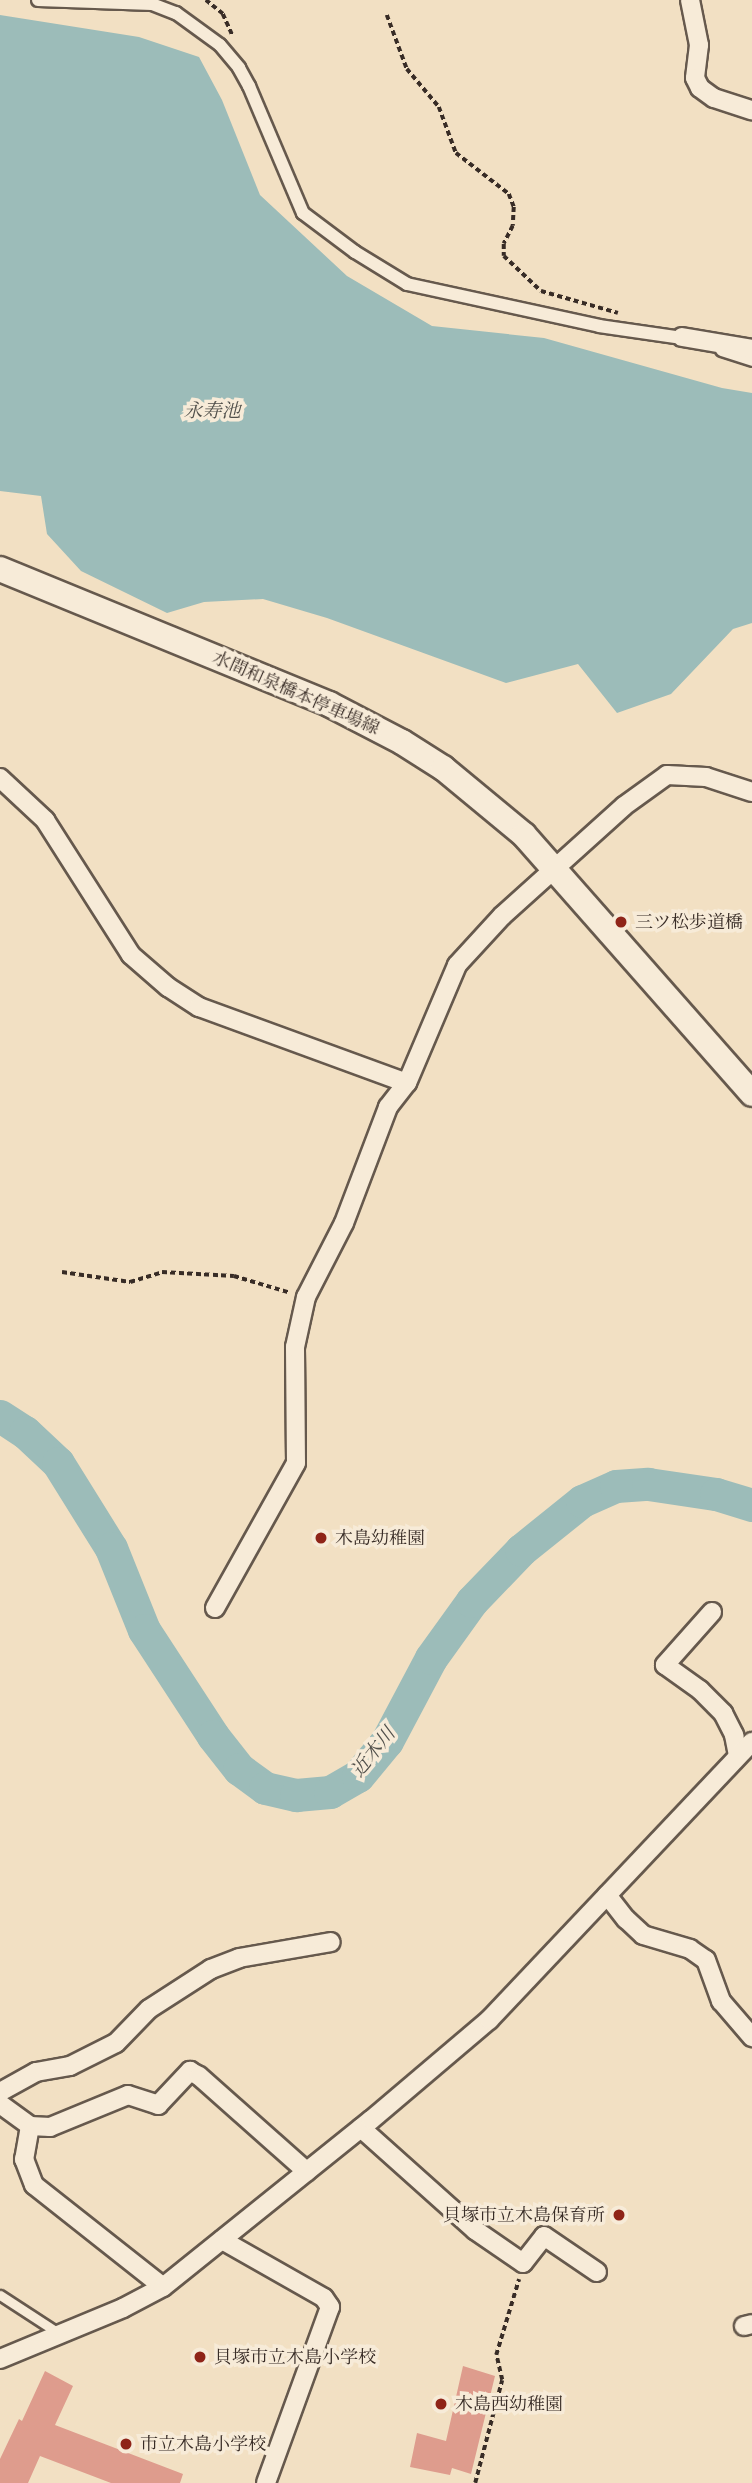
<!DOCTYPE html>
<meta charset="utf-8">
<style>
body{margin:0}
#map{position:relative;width:752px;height:2483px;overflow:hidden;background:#f2e0c3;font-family:"Libre Caslon Text","Noto Serif JP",serif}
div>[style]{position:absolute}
.water>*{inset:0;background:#9cbcb9}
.river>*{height:33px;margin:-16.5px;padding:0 16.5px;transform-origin:16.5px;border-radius:16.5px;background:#9cbcb9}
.building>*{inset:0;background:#de9c8d}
.path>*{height:3.5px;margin-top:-1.75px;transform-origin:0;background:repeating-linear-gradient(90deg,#382c26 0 5px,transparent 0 8.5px)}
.roads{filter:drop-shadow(2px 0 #66594d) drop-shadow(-2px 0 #66594d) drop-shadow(0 2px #66594d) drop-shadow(0 -2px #66594d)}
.service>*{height:9px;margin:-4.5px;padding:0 4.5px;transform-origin:4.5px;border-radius:4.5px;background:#f7ebd8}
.pedestrian>*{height:12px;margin:-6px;padding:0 6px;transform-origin:6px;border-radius:6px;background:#f7ebd8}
.minor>*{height:18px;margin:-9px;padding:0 9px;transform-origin:9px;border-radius:9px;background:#f7ebd8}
.secondary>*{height:24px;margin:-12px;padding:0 12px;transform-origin:12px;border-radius:12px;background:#f7ebd8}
.dots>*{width:19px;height:19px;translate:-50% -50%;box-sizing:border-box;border:4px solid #f7ebd8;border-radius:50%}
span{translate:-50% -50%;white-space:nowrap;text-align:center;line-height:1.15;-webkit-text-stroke:7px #f7ebd8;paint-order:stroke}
.street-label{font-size:18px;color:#382c26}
.poi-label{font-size:18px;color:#382c26}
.left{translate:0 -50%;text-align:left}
.right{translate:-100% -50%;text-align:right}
.water-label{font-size:19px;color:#51504b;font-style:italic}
</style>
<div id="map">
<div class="water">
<i style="clip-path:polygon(0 15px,139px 37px,199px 57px,222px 100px,260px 195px,347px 276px,432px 326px,544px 338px,722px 388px,752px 393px,752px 623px,733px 629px,671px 694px,617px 713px,578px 664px,506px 683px,327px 618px,263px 599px,204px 602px,167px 613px,81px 571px,47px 534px,41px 496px,0 491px)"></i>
</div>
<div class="river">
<i style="left:0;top:1416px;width:30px;rotate:33deg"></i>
<i style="left:25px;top:1432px;width:45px;rotate:43.2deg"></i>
<i style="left:58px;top:1463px;width:100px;rotate:58.1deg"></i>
<i style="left:111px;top:1548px;width:88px;rotate:68.1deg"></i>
<i style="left:144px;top:1630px;width:126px;rotate:56.9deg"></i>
<i style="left:213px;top:1736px;width:42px;rotate:51.8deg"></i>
<i style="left:239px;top:1769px;width:32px;rotate:36deg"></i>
<i style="left:265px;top:1788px;width:32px;rotate:13deg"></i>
<i style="left:296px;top:1795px;width:34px;rotate:-5deg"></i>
<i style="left:330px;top:1792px;width:32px;rotate:-30deg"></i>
<i style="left:358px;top:1776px;width:45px;rotate:-50.4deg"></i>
<i style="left:387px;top:1741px;width:94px;rotate:-62.1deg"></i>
<i style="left:431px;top:1658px;width:70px;rotate:-54.3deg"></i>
<i style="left:472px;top:1601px;width:71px;rotate:-46.1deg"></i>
<i style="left:521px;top:1550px;width:78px;rotate:-38.8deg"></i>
<i style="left:582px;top:1501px;width:37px;rotate:-24deg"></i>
<i style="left:616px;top:1486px;width:32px;rotate:-4deg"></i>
<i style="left:648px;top:1484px;width:69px;rotate:8.4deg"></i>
<i style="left:716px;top:1494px;width:38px;rotate:17deg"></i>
</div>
<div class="building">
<i style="clip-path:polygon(463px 2366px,495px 2376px,471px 2474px,452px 2468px,450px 2475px,410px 2467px,417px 2433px,446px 2441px)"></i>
<i style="clip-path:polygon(45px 2371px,73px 2386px,55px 2425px,183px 2474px,180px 2483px,111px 2483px,40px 2456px,28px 2483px,0 2483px,0 2459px,19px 2419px,22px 2421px)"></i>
</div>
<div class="path">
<i style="left:206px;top:0;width:22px;rotate:39deg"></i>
<i style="left:223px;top:14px;width:24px;rotate:66deg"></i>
<i style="left:387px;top:15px;width:58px;rotate:69.7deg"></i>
<i style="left:407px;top:69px;width:50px;rotate:49.9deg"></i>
<i style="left:439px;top:107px;width:49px;rotate:69.7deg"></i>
<i style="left:456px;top:153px;width:67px;rotate:37.7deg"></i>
<i style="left:509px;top:194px;width:14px;rotate:69deg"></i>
<i style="left:514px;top:207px;width:19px;rotate:93deg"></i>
<i style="left:513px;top:226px;width:20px;rotate:117deg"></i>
<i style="left:504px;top:244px;width:12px;rotate:90deg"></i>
<i style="left:504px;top:256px;width:51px;rotate:43.4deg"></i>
<i style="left:541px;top:291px;width:80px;rotate:15.9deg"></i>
<i style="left:62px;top:1272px;width:69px;rotate:8.4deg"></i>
<i style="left:130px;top:1282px;width:34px;rotate:-17deg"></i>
<i style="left:162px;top:1272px;width:72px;rotate:3.2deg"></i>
<i style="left:234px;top:1276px;width:59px;rotate:16.6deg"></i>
<i style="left:475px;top:2483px;width:106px;rotate:-75.3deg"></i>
<i style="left:502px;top:2380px;width:26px;rotate:-103deg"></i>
<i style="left:496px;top:2355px;width:79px;rotate:-73.2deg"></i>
</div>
<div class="roads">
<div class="service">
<i style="left:0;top:2295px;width:72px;rotate:33deg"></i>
</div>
<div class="pedestrian">
<i style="left:38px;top:0;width:114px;rotate:2deg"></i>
<i style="left:152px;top:4px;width:26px;rotate:21deg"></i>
<i style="left:176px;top:13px;width:54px;rotate:36deg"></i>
<i style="left:220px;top:45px;width:30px;rotate:50deg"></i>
<i style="left:239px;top:68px;width:21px;rotate:61deg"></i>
<i style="left:249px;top:86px;width:138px;rotate:67deg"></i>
<i style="left:303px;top:213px;width:65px;rotate:36.9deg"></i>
<i style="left:355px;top:252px;width:61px;rotate:31.6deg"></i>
<i style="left:407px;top:284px;width:197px;rotate:12.3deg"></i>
<i style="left:599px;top:326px;width:91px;rotate:8.2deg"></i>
<i style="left:722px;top:350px;width:32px;rotate:18deg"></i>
</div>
<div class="minor">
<i style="left:690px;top:0;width:46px;rotate:78.7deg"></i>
<i style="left:699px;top:45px;width:33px;rotate:97deg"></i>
<i style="left:695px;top:78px;width:11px;rotate:63deg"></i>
<i style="left:700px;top:88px;width:17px;rotate:36deg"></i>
<i style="left:714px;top:98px;width:40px;rotate:18deg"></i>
<i style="left:682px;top:337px;width:71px;rotate:9.7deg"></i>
<i style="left:0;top:778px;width:62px;rotate:43deg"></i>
<i style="left:45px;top:820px;width:160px;rotate:57.5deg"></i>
<i style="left:131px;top:955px;width:49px;rotate:40.9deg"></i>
<i style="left:168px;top:987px;width:37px;rotate:33deg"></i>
<i style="left:199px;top:1007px;width:221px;rotate:20.1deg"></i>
<i style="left:215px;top:1608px;width:166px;rotate:-60.8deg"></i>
<i style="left:296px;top:1463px;width:116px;rotate:-90.5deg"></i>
<i style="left:295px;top:1347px;width:51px;rotate:-77.6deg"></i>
<i style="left:306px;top:1297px;width:83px;rotate:-62.8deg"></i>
<i style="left:344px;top:1223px;width:124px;rotate:-69.2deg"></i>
<i style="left:388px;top:1107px;width:31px;rotate:-52deg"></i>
<i style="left:407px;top:1083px;width:128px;rotate:-67deg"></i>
<i style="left:457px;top:965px;width:67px;rotate:-47.4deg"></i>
<i style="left:502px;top:916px;width:164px;rotate:-42deg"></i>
<i style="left:624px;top:806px;width:53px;rotate:-35.8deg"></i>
<i style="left:667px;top:775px;width:39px;rotate:3deg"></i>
<i style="left:706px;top:777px;width:48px;rotate:18.1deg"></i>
<i style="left:712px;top:1612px;width:71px;rotate:131.6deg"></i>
<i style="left:665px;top:1665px;width:43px;rotate:35.5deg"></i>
<i style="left:700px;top:1690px;width:33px;rotate:45deg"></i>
<i style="left:723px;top:1713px;width:25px;rotate:63deg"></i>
<i style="left:734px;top:1735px;width:21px;rotate:79deg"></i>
<i style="left:607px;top:1895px;width:31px;rotate:52deg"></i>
<i style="left:626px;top:1919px;width:23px;rotate:43deg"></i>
<i style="left:643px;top:1935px;width:49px;rotate:16.6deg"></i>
<i style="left:690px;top:1949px;width:19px;rotate:35deg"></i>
<i style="left:706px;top:1960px;width:44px;rotate:69.9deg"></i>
<i style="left:721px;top:2001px;width:48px;rotate:49.3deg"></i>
<i style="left:0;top:2092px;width:41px;rotate:-29.1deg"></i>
<i style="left:36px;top:2072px;width:35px;rotate:-10deg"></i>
<i style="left:70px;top:2066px;width:51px;rotate:-26.6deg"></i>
<i style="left:116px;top:2043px;width:47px;rotate:-45.9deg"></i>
<i style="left:149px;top:2009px;width:74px;rotate:-32.8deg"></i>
<i style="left:211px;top:1969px;width:30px;rotate:-21deg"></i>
<i style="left:239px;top:1958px;width:93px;rotate:-9.9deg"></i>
<i style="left:0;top:2104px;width:37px;rotate:36deg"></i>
<i style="left:30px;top:2126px;width:20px;rotate:3deg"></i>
<i style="left:50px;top:2127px;width:84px;rotate:-22.3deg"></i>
<i style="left:128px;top:2095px;width:32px;rotate:18deg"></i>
<i style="left:158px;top:2105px;width:47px;rotate:-46.7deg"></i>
<i style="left:190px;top:2071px;width:10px;rotate:29deg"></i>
<i style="left:199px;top:2076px;width:144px;rotate:41.6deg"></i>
<i style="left:30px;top:2126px;width:34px;rotate:100deg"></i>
<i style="left:24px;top:2159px;width:28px;rotate:69deg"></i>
<i style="left:34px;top:2185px;width:164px;rotate:38.3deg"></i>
<i style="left:361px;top:2128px;width:153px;rotate:41.8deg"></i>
<i style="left:475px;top:2230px;width:58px;rotate:34.5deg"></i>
<i style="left:523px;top:2263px;width:34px;rotate:-52deg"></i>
<i style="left:544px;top:2236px;width:64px;rotate:34.2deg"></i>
<i style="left:222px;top:2240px;width:117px;rotate:29.6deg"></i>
<i style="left:324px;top:2298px;width:11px;rotate:56deg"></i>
<i style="left:330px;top:2307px;width:187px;rotate:110deg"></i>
<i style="left:744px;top:2326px;width:8px;rotate:-14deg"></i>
<i style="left:0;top:2359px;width:133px;rotate:-22.5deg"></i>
<i style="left:123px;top:2308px;width:45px;rotate:-27.7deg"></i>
<i style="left:163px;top:2287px;width:267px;rotate:-38.8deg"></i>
<i style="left:371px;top:2120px;width:155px;rotate:-40.3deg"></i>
<i style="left:489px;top:2020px;width:383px;rotate:-46.6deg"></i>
</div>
<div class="secondary">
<i style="left:0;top:569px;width:356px;rotate:22.3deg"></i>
<i style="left:329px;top:704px;width:82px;rotate:27.5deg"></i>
<i style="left:402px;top:742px;width:49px;rotate:32.4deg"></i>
<i style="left:443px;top:768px;width:105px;rotate:39.6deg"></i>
<i style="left:524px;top:835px;width:345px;rotate:48.6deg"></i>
</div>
</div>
<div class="dots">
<i style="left:621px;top:922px;background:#8f2418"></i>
<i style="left:321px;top:1538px;background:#8f2418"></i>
<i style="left:619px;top:2215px;background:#8f2418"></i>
<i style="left:200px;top:2357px;background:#8f2418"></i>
<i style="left:441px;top:2404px;background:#8f2418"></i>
<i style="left:126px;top:2444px;background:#8f2418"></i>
</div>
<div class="street-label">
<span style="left:296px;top:693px;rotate:24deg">水間和泉橋本停車場線</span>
</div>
<div class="poi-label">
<span class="left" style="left:635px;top:922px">三ツ松歩道橋</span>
<span class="left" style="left:335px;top:1538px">木島幼稚園</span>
<span class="right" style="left:605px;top:2215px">貝塚市立木島保育所</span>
<span class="left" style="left:214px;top:2357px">貝塚市立木島小学校</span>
<span class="left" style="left:455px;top:2404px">木島西幼稚園</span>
<span class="left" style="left:140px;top:2444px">市立木島小学校</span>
</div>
<div class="water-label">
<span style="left:212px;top:411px">永寿池</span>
<span style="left:373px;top:1752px;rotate:-51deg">近木川</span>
</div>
</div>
